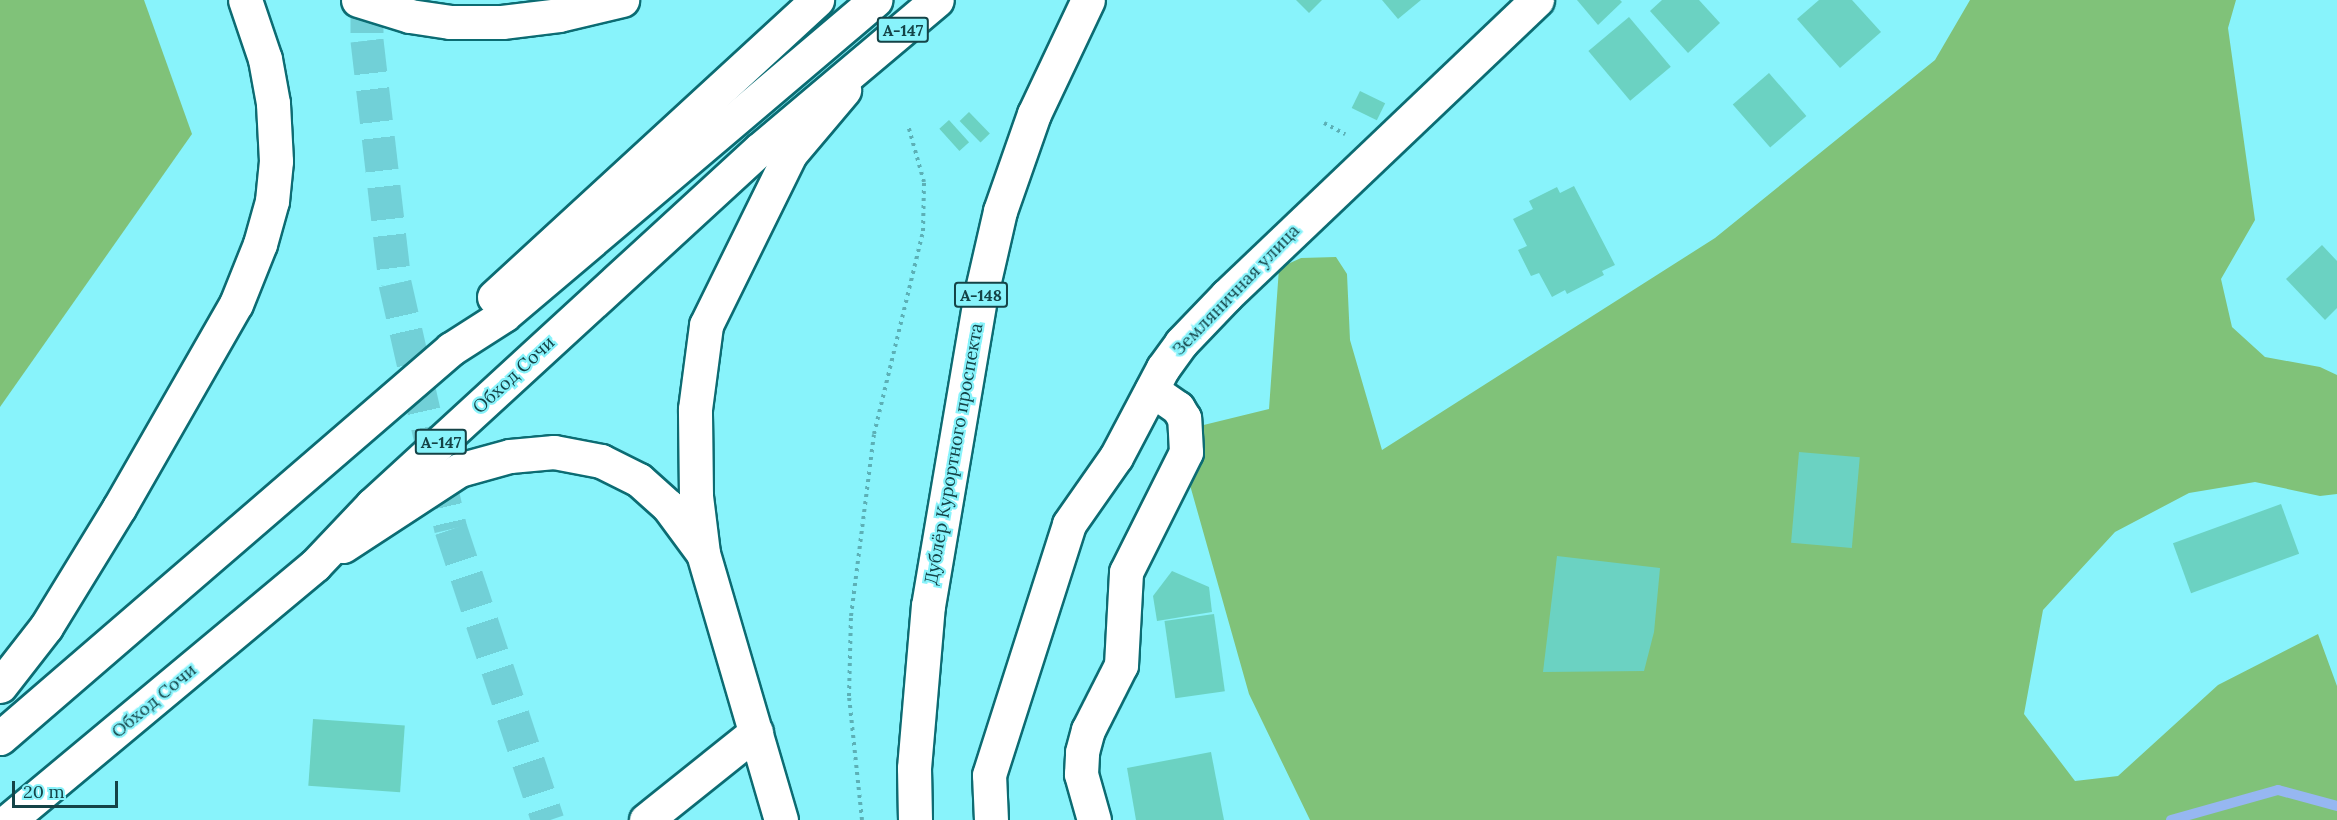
<!DOCTYPE html>
<meta charset="utf-8">
<style>
body{margin:0}
#map{position:relative;width:2337px;height:820px;overflow:hidden;background:#88f3fb;font-family:Lora,serif}
div>[style]{position:absolute}
.green>*{inset:0;background:#80c279}
.stream>*{height:10px;margin:-5px;padding:0 5px;transform-origin:5px;border-radius:5px;background:#96b7f1}
.building>*{inset:0;background:#6bd2c2;transform-origin:0 0}
.major-tunnel>*{height:33px;margin-top:-16.5px;transform-origin:0;background:repeating-linear-gradient(90deg,#71d0d7 0 33px,transparent 0 49px)}
.path>*{height:4px;margin-top:-2px;transform-origin:0;background:repeating-linear-gradient(90deg,#5cb0b6 0 3px,transparent 0 7.5px)}
.roads{filter:drop-shadow(2px 0 #0c6c73) drop-shadow(-2px 0 #0c6c73) drop-shadow(0 2px #0c6c73) drop-shadow(0 -2px #0c6c73)}
.minor>*{height:33px;margin:-16.5px;padding:0 16.5px;transform-origin:16.5px;border-radius:16.5px;background:#fff}
.major>*{height:33px;margin:-16.5px;padding:0 16.5px;transform-origin:16.5px;border-radius:16.5px;background:#fff}
.highway>*{height:33px;margin:-16.5px;padding:0 16.5px;transform-origin:16.5px;border-radius:16.5px;background:#fff}
span{translate:-50% -50%;white-space:nowrap;text-align:center;line-height:1.15;-webkit-text-stroke:4.5px #88f3fb;paint-order:stroke}
.shield-label span{padding:2px 4px;background:#88f3fb;border:2px solid;border-radius:4px;-webkit-text-stroke-width:0}
.shield-label{font-size:16px;color:#144347;font-weight:700}
.street-label{font-size:18px;color:#144347}
.scale{position:absolute;left:12px;top:781px;width:106px;height:27px;box-sizing:border-box;border:3px solid #144347;border-top:0;padding-left:8px;font-size:18px;line-height:21px;white-space:nowrap;color:#144347;-webkit-text-stroke:4px #88f3fb;paint-order:stroke}
</style>
<div id="map">
<div class="green">
<i style="clip-path:polygon(0 0,144px 0,192px 134px,0 407px)"></i>
<i style="clip-path:polygon(1970px 0,2236px 0,2228px 28px,2255px 220px,2221px 279px,2232px 327px,2265px 357px,2320px 367px,2337px 375px,2337px 494px,2320px 496px,2255px 482px,2189px 493px,2115px 532px,2043px 610px,2024px 714px,2075px 781px,2118px 776px,2218px 685px,2318px 634px,2337px 686px,2337px 820px,1310px 820px,1249px 694px,1175px 432px,1269px 409px,1279px 268px,1301px 258px,1336px 257px,1347px 274px,1350px 340px,1382px 450px,1715px 238px,1935px 60px)"></i>
</div>
<div class="stream">
<i style="left:2171px;top:820px;width:111px;rotate:-15.7deg"></i>
<i style="left:2278px;top:790px;width:61px;rotate:15.2deg"></i>
</div>
<div class="building">
<i style="clip-path:polygon(1296px 0,1322px 0,1309px 13px)"></i>
<i style="clip-path:polygon(1382px 0,1421px 0,1398px 19px)"></i>
<i style="clip-path:polygon(1577px 0,1620px 0,1622px 2px,1598px 25px)"></i>
<i style="clip-path:polygon(1662px 0,1699px 0,1720px 23px,1688px 53px,1650px 11px)"></i>
<i style="clip-path:polygon(1819px 0,1852px 0,1881px 32px,1840px 68px,1797px 19px)"></i>
<i style="left:1629px;top:17px;width:65px;height:53px;rotate:50deg"></i>
<i style="left:1769px;top:73px;width:57px;height:48px;rotate:49deg"></i>
<i style="left:1360px;top:91px;width:28px;height:19px;rotate:26deg"></i>
<i style="left:969px;top:112px;width:30px;height:13px;rotate:46deg"></i>
<i style="left:949px;top:120px;width:30px;height:13px;rotate:48deg"></i>
<i style="clip-path:polygon(1574px 186px,1615px 265px,1602px 271px,1604px 275px,1567px 294px,1565px 290px,1552px 297px,1539px 273px,1531px 276px,1518px 250px,1527px 246px,1513px 219px,1533px 209px,1529px 201px,1557px 187px,1560px 193px)"></i>
<i style="clip-path:polygon(2322px 245px,2337px 261px,2337px 308px,2325px 320px,2286px 279px)"></i>
<i style="left:1799px;top:452px;width:61px;height:91px;rotate:5deg"></i>
<i style="left:2281px;top:504px;width:53px;height:115px;rotate:70deg"></i>
<i style="clip-path:polygon(1557px 556px,1660px 568px,1654px 632px,1644px 671px,1543px 672px)"></i>
<i style="clip-path:polygon(1172px 571px,1209px 587px,1212px 612px,1157px 621px,1153px 596px)"></i>
<i style="left:1214px;top:614px;width:78px;height:50px;rotate:82deg"></i>
<i style="left:313px;top:719px;width:92px;height:67px;rotate:4deg"></i>
<i style="clip-path:polygon(1211px 752px,1224px 820px,1136px 820px,1127px 768px)"></i>
</div>
<div class="major-tunnel">
<i style="left:367px;top:0;width:40px;rotate:90deg"></i>
<i style="left:367px;top:40px;width:245px;rotate:83.4deg"></i>
<i style="left:395px;top:283px;width:252px;rotate:77.2deg"></i>
<i style="left:451px;top:529px;width:307px;rotate:71.6deg"></i>
</div>
<div class="path">
<i style="left:1324px;top:123px;width:24px;rotate:28deg"></i>
<i style="left:862px;top:820px;width:125px;rotate:-96deg"></i>
<i style="left:849px;top:696px;width:80px;rotate:-88.6deg"></i>
<i style="left:851px;top:616px;width:183px;rotate:-82.8deg"></i>
<i style="left:874px;top:434px;width:209px;rotate:-76.4deg"></i>
<i style="left:923px;top:231px;width:49px;rotate:-88.8deg"></i>
<i style="left:924px;top:182px;width:59px;rotate:-105.7deg"></i>
</div>
<div class="roads">
<div class="minor">
<i style="left:358px;top:0;width:54px;rotate:17.1deg"></i>
<i style="left:410px;top:16px;width:40px;rotate:8.5deg"></i>
<i style="left:450px;top:22px;width:52px"></i>
<i style="left:502px;top:22px;width:57px;rotate:-7deg"></i>
<i style="left:559px;top:15px;width:65px;rotate:-13.4deg"></i>
<i style="left:0;top:686px;width:75px;rotate:-52.1deg"></i>
<i style="left:46px;top:627px;width:140px;rotate:-58.5deg"></i>
<i style="left:119px;top:508px;width:235px;rotate:-60.2deg"></i>
<i style="left:236px;top:304px;width:65px;rotate:-68.2deg"></i>
<i style="left:260px;top:244px;width:45px;rotate:-74.4deg"></i>
<i style="left:272px;top:201px;width:40px;rotate:-84.3deg"></i>
<i style="left:276px;top:161px;width:58px;rotate:-93deg"></i>
<i style="left:273px;top:103px;width:45px;rotate:-100.3deg"></i>
<i style="left:265px;top:59px;width:62px;rotate:-108.7deg"></i>
<i style="left:646px;top:820px;width:141px;rotate:-38.7deg"></i>
<i style="left:991px;top:820px;width:45px;rotate:-92.5deg"></i>
<i style="left:989px;top:775px;width:263px;rotate:-72.3deg"></i>
<i style="left:1069px;top:524px;width:82px;rotate:-55deg"></i>
<i style="left:1116px;top:457px;width:101px;rotate:-62.2deg"></i>
<i style="left:1163px;top:368px;width:31px;rotate:-54deg"></i>
<i style="left:1181px;top:343px;width:66px;rotate:-46.2deg"></i>
<i style="left:1227px;top:295px;width:428px;rotate:-43.6deg"></i>
<i style="left:1094px;top:820px;width:48px;rotate:-105.8deg"></i>
<i style="left:1081px;top:774px;width:22px;rotate:-87deg"></i>
<i style="left:1082px;top:752px;width:23px;rotate:-75deg"></i>
<i style="left:1088px;top:730px;width:73px;rotate:-63.1deg"></i>
<i style="left:1121px;top:665px;width:93px;rotate:-86.9deg"></i>
<i style="left:1126px;top:572px;width:134px;rotate:-63.4deg"></i>
<i style="left:1186px;top:452px;width:34px;rotate:-93deg"></i>
<i style="left:1184px;top:418px;width:12px;rotate:-121deg"></i>
<i style="left:1178px;top:408px;width:32px;rotate:-145deg"></i>
</div>
<div class="major">
<i style="left:343px;top:546px;width:139px;rotate:-33.2deg"></i>
<i style="left:459px;top:470px;width:53px;rotate:-15.4deg"></i>
<i style="left:510px;top:456px;width:44px;rotate:-5.2deg"></i>
<i style="left:554px;top:452px;width:48px;rotate:10.8deg"></i>
<i style="left:601px;top:461px;width:42px;rotate:26.6deg"></i>
<i style="left:639px;top:480px;width:39px;rotate:42deg"></i>
<i style="left:668px;top:506px;width:57px;rotate:53.5deg"></i>
<i style="left:781px;top:820px;width:278px;rotate:-106.3deg"></i>
<i style="left:703px;top:553px;width:57px;rotate:-97deg"></i>
<i style="left:696px;top:496px;width:87px;rotate:-90.7deg"></i>
<i style="left:695px;top:409px;width:85px;rotate:-82.5deg"></i>
<i style="left:706px;top:325px;width:191px;rotate:-63.8deg"></i>
<i style="left:790px;top:154px;width:84px;rotate:-49.8deg"></i>
<i style="left:915px;top:820px;width:52px;rotate:-91.1deg"></i>
<i style="left:914px;top:768px;width:163px;rotate:-85.1deg"></i>
<i style="left:928px;top:606px;width:316px;rotate:-80.4deg"></i>
<i style="left:981px;top:294px;width:85px;rotate:-77.1deg"></i>
<i style="left:1000px;top:211px;width:103px;rotate:-70.7deg"></i>
<i style="left:1034px;top:114px;width:126px;rotate:-64.7deg"></i>
</div>
<div class="highway">
<i style="left:494px;top:297px;width:439px;rotate:-42.6deg"></i>
<i style="left:0;top:738px;width:596px;rotate:-40.78deg"></i>
<i style="left:451px;top:349px;width:63px;rotate:-32.7deg"></i>
<i style="left:504px;top:315px;width:487px;rotate:-40.3deg"></i>
<i style="left:9px;top:820px;width:398px;rotate:-39.8deg"></i>
<i style="left:315px;top:565px;width:83px;rotate:-46.5deg"></i>
<i style="left:372px;top:505px;width:527px;rotate:-42.54deg"></i>
<i style="left:760px;top:149px;width:231px;rotate:-40.1deg"></i>
</div>
</div>
<div class="shield-label">
<span style="left:903px;top:30px">А-147</span>
<span style="left:981px;top:295px">А-148</span>
<span style="left:441px;top:442px">А-147</span>
</div>
<div class="street-label">
<span style="left:1236px;top:290px;rotate:-46deg">Земляничная улица</span>
<span style="left:514px;top:375px;rotate:-43deg">Обход Сочи</span>
<span style="left:954px;top:454px;rotate:-80deg">Дублёр Курортного проспекта</span>
<span style="left:154px;top:701px;rotate:-40deg">Обход Сочи</span>
</div>
<div class="scale">20 m</div>
</div>
